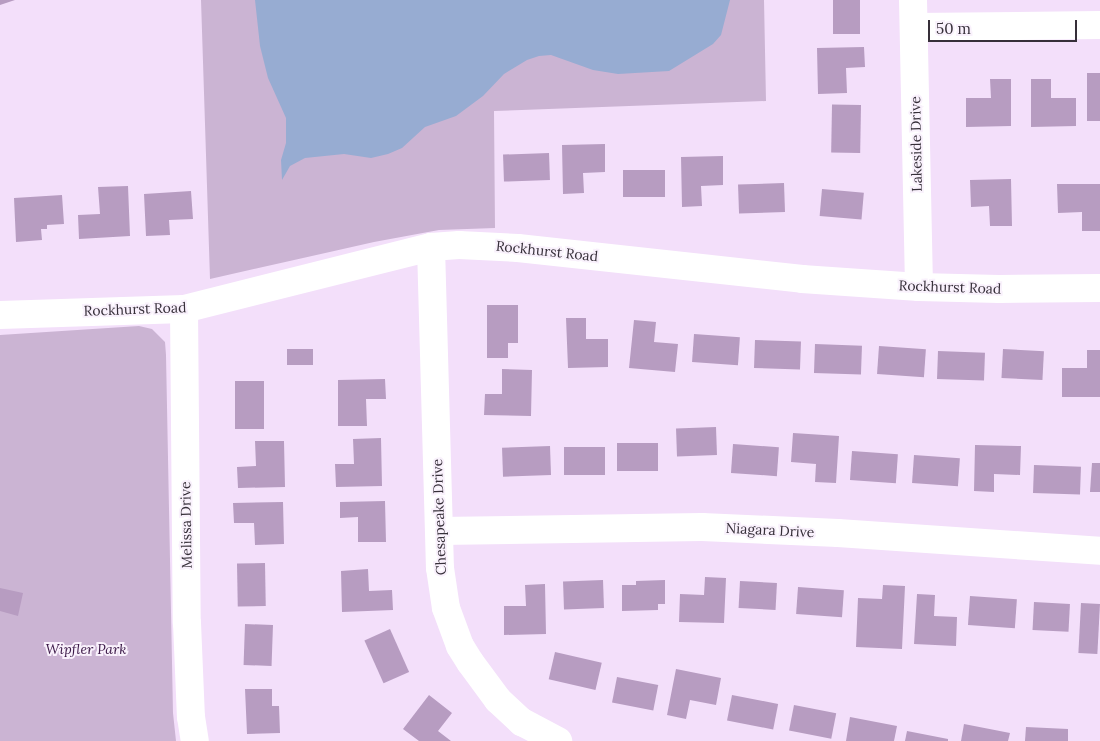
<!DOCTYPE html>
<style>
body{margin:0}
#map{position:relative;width:1100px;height:741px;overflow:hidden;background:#f3dffa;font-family:Lora,serif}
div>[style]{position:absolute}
.green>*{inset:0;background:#cbb4d3}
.water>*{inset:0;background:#97acd2}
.building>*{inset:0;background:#b79cc1;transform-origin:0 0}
.minor>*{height:28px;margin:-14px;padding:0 14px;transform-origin:14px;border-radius:14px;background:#fff}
span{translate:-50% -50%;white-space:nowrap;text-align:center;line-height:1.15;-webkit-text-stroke:4px #f9f1fc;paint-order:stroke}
.street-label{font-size:14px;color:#362f39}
.park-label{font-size:14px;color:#3b1847;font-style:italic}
.scale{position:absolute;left:928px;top:20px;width:149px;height:22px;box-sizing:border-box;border:2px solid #362f39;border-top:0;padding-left:6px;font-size:15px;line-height:18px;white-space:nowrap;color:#362f39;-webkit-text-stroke:4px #f9f1fc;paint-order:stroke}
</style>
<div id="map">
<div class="green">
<i style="clip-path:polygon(201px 0,764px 0,766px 101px,494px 111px,495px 228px,439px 230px,374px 242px,210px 279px)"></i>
<i style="clip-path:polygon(139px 326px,152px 329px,165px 342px,166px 355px,173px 713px,176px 741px,0 741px,0 335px)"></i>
</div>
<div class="water">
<i style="clip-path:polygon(255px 0,730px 0,721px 35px,713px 44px,669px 71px,618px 74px,593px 70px,551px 55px,539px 56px,527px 60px,504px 74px,483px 96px,456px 116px,425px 127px,402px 148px,388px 154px,371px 158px,344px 154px,305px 158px,290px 166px,282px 180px,281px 160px,286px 143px,286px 118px,268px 78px,260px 46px)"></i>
</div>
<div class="building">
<i style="clip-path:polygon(0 0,15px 0,0 5px)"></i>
<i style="left:833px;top:0;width:27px;height:34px"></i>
<i style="clip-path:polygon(864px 47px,865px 67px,846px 68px,847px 93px,818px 94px,817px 48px)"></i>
<i style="left:1100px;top:73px;width:48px;height:13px;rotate:90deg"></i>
<i style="clip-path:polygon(990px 79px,1011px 79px,1011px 126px,966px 127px,966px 98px,991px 98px)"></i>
<i style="clip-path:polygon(1031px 79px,1051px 79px,1051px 98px,1076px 98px,1076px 126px,1031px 127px)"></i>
<i style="left:861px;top:105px;width:48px;height:29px;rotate:91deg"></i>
<i style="clip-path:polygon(605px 144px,605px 172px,583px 173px,584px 193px,563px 194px,562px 145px)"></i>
<i style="left:549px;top:153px;width:27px;height:46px;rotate:88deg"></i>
<i style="clip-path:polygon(723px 156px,723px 185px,701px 186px,702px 206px,682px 207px,681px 157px)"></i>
<i style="left:623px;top:170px;width:42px;height:27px"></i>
<i style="clip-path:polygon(1011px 179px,1012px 226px,990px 226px,989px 206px,971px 207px,970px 180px)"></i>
<i style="left:784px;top:183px;width:29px;height:46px;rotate:88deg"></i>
<i style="clip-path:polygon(1057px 184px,1100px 184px,1100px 231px,1082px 231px,1082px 212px,1058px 213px)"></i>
<i style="clip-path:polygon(128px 186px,130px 236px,79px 239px,78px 215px,100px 214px,98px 187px)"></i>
<i style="left:822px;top:189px;width:42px;height:27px;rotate:5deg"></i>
<i style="clip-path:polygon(191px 191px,193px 219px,169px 220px,170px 235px,146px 236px,144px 194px)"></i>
<i style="clip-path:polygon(62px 195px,64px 224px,47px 225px,47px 229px,41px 229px,42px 240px,16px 242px,14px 198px)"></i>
<i style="clip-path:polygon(487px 305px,518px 305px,518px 343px,508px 343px,508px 358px,487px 358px)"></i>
<i style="clip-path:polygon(566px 318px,586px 318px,586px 339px,608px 339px,608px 367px,568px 368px)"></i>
<i style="clip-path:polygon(634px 320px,656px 322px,654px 342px,678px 344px,675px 372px,629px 368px)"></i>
<i style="left:694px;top:334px;width:46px;height:28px;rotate:4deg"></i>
<i style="left:755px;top:340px;width:46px;height:28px;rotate:2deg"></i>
<i style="left:815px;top:344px;width:47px;height:29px;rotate:2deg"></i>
<i style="left:879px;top:346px;width:47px;height:28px;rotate:4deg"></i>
<i style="left:287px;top:349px;width:26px;height:16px"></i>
<i style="left:1003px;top:349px;width:41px;height:29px;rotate:3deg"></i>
<i style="clip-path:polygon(1087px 350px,1100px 350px,1100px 397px,1062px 397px,1062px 368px,1087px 368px)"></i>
<i style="left:938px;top:351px;width:47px;height:28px;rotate:2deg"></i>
<i style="clip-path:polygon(502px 369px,532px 370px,531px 416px,484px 415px,485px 394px,502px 394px)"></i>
<i style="clip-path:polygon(385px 379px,386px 399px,366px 399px,367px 426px,338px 426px,338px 380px)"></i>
<i style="left:235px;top:381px;width:29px;height:48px"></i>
<i style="left:716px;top:427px;width:28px;height:40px;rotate:88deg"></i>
<i style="clip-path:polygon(793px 433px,839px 436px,836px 483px,815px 482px,816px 464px,791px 462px)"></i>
<i style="clip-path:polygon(381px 438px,382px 486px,336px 487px,335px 464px,354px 464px,353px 439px)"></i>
<i style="clip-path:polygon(255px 441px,284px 441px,285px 487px,238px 488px,237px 467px,256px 466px)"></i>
<i style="left:658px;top:443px;width:28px;height:41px;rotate:90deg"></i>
<i style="left:733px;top:444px;width:46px;height:29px;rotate:4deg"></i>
<i style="clip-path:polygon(975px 445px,1021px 446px,1020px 475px,994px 474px,994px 492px,974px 491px)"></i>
<i style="left:550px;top:446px;width:29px;height:48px;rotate:88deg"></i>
<i style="left:605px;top:447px;width:28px;height:41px;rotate:90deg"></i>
<i style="left:852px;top:451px;width:46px;height:29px;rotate:4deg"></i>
<i style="left:914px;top:455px;width:46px;height:28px;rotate:4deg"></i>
<i style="clip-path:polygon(1092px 463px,1100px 463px,1100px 492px,1090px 492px)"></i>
<i style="left:1034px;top:465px;width:47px;height:28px;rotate:2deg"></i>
<i style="clip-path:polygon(385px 501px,386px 542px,358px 542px,358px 517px,340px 518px,340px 502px)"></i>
<i style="clip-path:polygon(283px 502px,284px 544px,255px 545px,254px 523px,234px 523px,233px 503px)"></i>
<i style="left:265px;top:563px;width:43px;height:28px;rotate:89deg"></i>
<i style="clip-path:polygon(368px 569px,369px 591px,392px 590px,393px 610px,342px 612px,341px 571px)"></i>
<i style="clip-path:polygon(705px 577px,726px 578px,724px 623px,679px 622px,680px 594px,704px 595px)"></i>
<i style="left:603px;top:580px;width:28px;height:40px;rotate:88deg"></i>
<i style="clip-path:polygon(665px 580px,665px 604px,658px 604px,658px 610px,622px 611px,622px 585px,636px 585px,636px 581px)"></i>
<i style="left:740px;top:581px;width:37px;height:27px;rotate:3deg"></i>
<i style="clip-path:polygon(545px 584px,546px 634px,504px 635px,504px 606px,526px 606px,525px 585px)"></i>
<i style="clip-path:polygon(883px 585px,905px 586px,902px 649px,856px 647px,858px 598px,882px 599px)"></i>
<i style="left:798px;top:587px;width:46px;height:27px;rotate:4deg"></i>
<i style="clip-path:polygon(0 588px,23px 593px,18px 616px,0 611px)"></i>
<i style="clip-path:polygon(917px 594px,935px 595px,934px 616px,957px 617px,956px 646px,914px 644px)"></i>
<i style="left:970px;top:596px;width:47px;height:29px;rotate:4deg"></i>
<i style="left:1034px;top:602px;width:36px;height:28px;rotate:3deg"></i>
<i style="left:1081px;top:603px;width:19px;height:50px;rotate:3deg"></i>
<i style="left:245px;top:624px;width:28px;height:41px;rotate:2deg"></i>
<i style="left:390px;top:629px;width:47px;height:28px;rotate:66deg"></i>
<i style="left:555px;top:652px;width:48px;height:28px;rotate:13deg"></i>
<i style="clip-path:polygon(676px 669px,721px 678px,716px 705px,690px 700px,686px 719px,667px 715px)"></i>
<i style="left:617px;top:677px;width:42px;height:26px;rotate:11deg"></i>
<i style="clip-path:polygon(245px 689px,272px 689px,272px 706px,279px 706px,280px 733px,247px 734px)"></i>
<i style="clip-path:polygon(429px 695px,452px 713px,438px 731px,451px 741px,419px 741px,403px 729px)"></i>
<i style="left:732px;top:695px;width:47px;height:26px;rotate:11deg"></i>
<i style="left:794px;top:705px;width:43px;height:26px;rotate:11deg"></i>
<i style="clip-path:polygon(850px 717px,897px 726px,894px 741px,846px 741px)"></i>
<i style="clip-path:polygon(964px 724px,1010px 733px,1008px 741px,961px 741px)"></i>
<i style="clip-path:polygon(1026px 727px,1068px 729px,1068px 741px,1025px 741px)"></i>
<i style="clip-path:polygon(907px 731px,948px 739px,948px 741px,905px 741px)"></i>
</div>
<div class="minor">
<i style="left:913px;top:0;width:287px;rotate:88.8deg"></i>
<i style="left:914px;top:27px;width:186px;rotate:-0.6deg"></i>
<i style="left:431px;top:247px;width:321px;rotate:88.4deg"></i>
<i style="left:440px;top:568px;width:40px;rotate:81.5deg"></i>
<i style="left:446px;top:608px;width:40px;rotate:69.8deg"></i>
<i style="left:460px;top:646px;width:19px;rotate:58deg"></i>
<i style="left:470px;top:662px;width:47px;rotate:53.6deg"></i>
<i style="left:498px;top:700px;width:33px;rotate:43deg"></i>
<i style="left:522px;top:722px;width:41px;rotate:27.8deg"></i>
<i style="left:184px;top:309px;width:314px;rotate:89.5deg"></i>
<i style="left:187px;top:623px;width:94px;rotate:87.6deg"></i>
<i style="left:191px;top:717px;width:24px;rotate:81deg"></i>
<i style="left:0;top:315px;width:184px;rotate:-1.9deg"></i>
<i style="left:184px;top:309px;width:255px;rotate:-14.1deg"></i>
<i style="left:431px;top:247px;width:28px;rotate:-4deg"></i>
<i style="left:459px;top:245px;width:59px;rotate:2.9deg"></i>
<i style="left:518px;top:248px;width:286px;rotate:6.2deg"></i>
<i style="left:802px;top:279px;width:117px;rotate:3.9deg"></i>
<i style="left:919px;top:287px;width:80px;rotate:1.4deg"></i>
<i style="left:999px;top:289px;width:101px;rotate:-0.6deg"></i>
<i style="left:440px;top:531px;width:262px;rotate:-0.9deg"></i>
<i style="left:702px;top:527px;width:136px;rotate:2.5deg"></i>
<i style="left:838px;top:533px;width:263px;rotate:3.9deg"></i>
</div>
<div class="street-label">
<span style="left:916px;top:144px;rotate:-91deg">Lakeside Drive</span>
<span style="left:547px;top:251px;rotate:6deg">Rockhurst Road</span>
<span style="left:950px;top:287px;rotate:2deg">Rockhurst Road</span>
<span style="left:135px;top:309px;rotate:-2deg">Rockhurst Road</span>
<span style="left:439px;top:517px;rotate:-92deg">Chesapeake Drive</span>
<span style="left:186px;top:525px;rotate:-91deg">Melissa Drive</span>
<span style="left:770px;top:530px;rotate:3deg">Niagara Drive</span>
</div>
<div class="park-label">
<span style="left:86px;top:649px">Wipfler Park</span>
</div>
<div class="scale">50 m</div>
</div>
